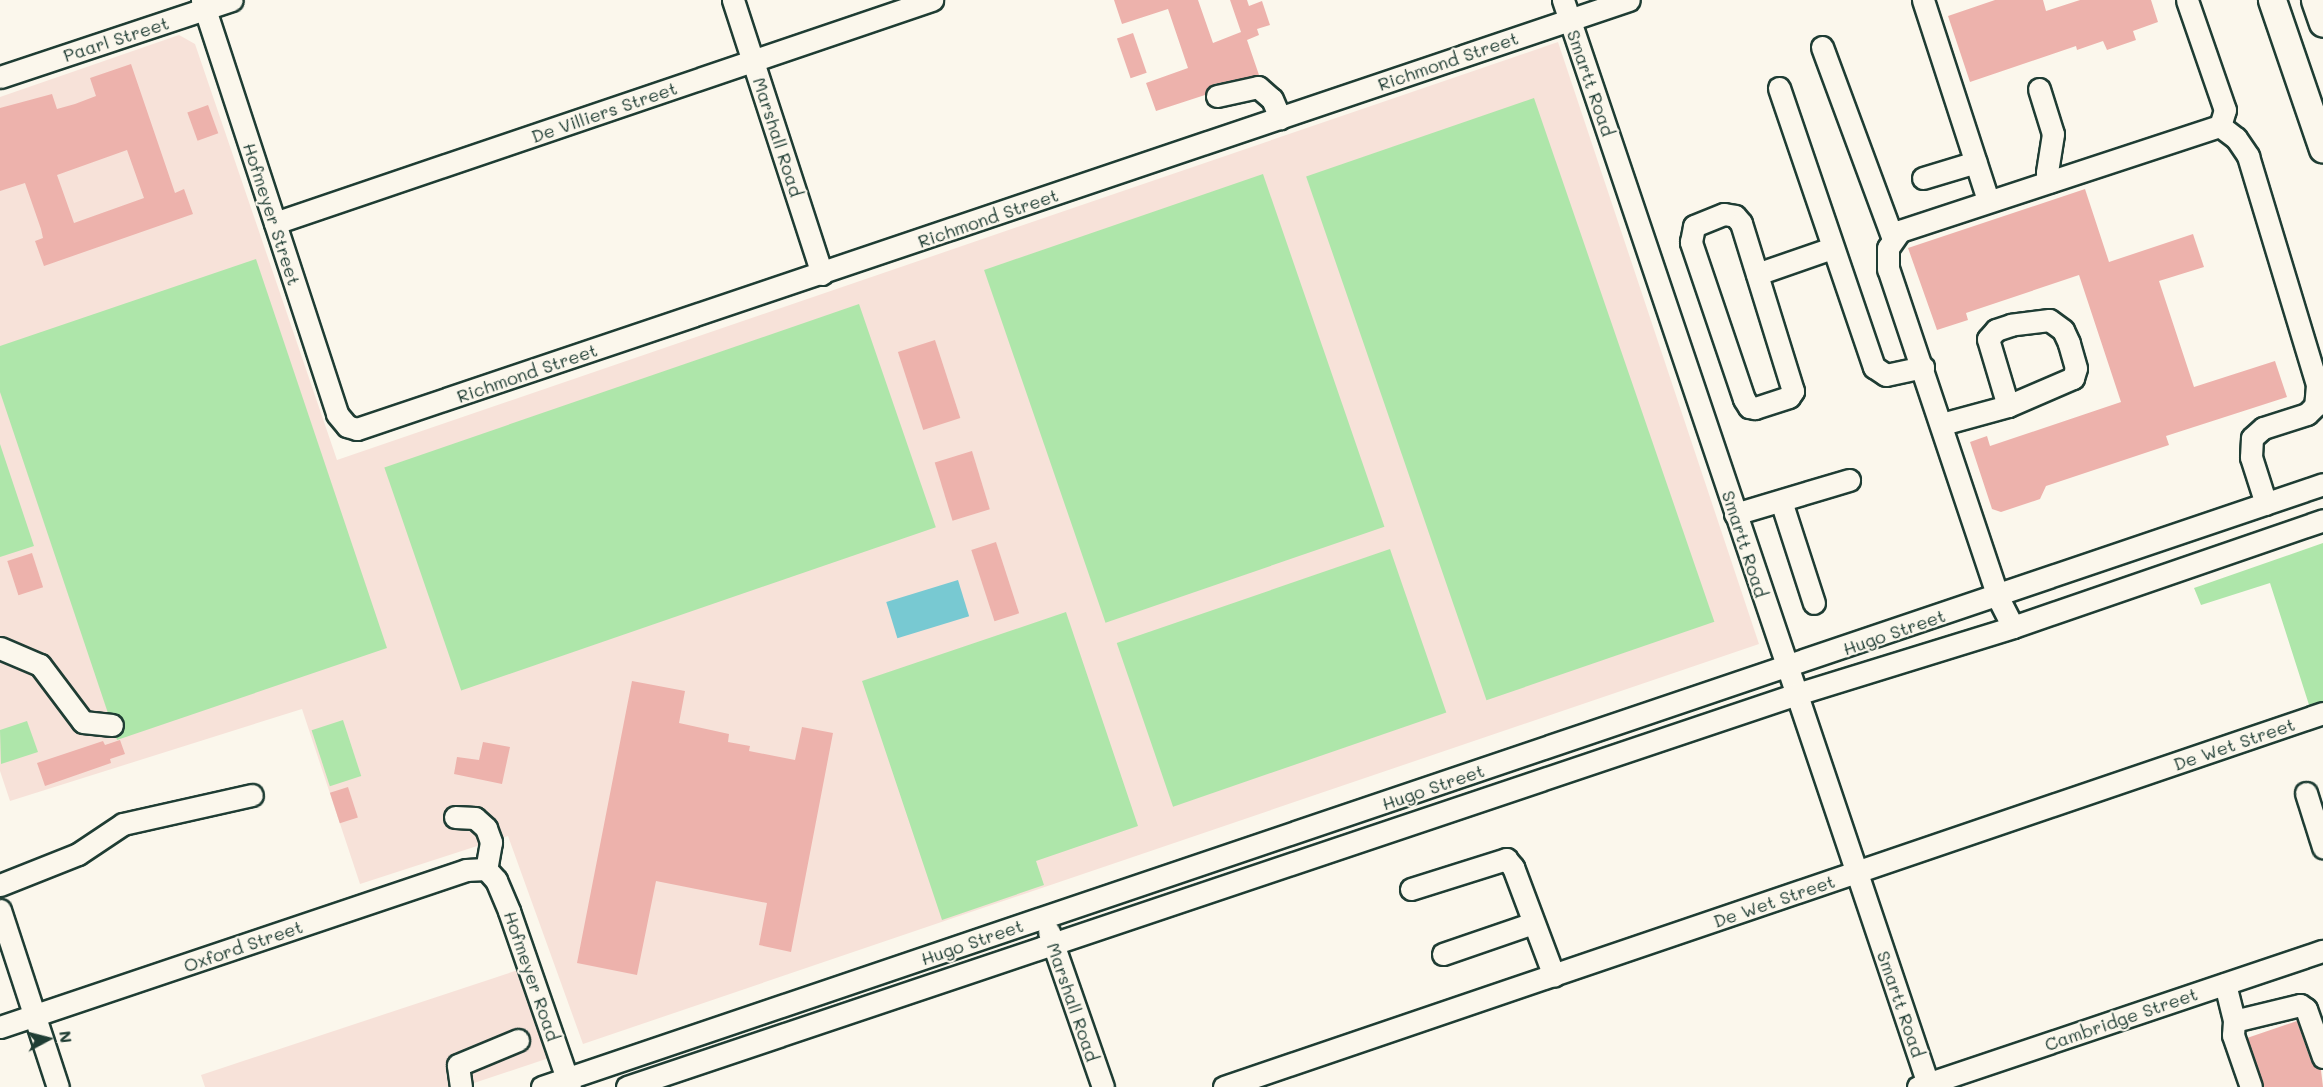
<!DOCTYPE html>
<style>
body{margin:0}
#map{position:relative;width:2323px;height:1087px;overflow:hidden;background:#fbf7ec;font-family:Mali,sans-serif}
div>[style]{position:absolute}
.built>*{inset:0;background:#f7e2d9}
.green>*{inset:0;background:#aee6aa;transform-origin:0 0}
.water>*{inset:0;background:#78c9d2;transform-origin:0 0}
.building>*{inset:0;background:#edb2ac;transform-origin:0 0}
.roads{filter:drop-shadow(2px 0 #1f3d34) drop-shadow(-2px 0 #1f3d34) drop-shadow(0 2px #1f3d34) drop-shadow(0 -2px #1f3d34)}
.minor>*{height:21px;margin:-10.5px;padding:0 10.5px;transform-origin:10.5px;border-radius:10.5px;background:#fbf7ec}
.major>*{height:27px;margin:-13.5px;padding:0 13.5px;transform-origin:13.5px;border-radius:13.5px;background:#fbf7ec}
span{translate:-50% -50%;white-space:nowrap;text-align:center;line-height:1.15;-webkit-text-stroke:4.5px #fbf7ec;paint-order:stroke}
.street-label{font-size:18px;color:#1f3d34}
.north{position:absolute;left:18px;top:1009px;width:60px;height:60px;-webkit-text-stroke:4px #fbf7ec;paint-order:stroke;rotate:83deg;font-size:16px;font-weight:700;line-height:24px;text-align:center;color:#1f3d34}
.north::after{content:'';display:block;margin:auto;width:21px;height:27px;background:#1f3d34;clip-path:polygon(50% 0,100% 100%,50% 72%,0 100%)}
</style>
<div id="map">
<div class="built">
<i style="clip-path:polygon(179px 35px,195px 44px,337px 460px,1558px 42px,1759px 644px,583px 1044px,508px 836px,360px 884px,302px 709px,10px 801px,0 771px,0 97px)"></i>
<i style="clip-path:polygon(518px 970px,549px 1058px,462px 1087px,205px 1087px,201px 1075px)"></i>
</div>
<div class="green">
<i style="left:1534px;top:98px;width:554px;height:241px;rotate:71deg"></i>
<i style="left:1263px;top:174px;width:373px;height:295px;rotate:71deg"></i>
<i style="clip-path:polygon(256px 259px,387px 648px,117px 740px,0 392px,0 346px)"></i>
<i style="left:859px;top:304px;width:236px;height:502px;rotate:71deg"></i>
<i style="clip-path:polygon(0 444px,34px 546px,0 557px)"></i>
<i style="clip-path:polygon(2323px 543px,2323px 703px,2310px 708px,2270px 583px,2201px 605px,2194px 588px)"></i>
<i style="left:1390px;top:549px;width:173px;height:289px;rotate:71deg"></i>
<i style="clip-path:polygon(1066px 612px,1138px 826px,1036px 861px,1044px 885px,942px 920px,862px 681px)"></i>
<i style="left:343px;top:720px;width:59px;height:33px;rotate:72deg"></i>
<i style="clip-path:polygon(27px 721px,38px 752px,1px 764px,0 730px)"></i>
</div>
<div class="water">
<i style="left:958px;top:580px;width:38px;height:75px;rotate:73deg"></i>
</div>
<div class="building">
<i style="clip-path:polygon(1114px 0,1198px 0,1213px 43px,1241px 32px,1230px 0,1247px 0,1249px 6px,1262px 1px,1270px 25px,1257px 29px,1259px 35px,1247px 40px,1259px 75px,1214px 84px,1205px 95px,1156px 111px,1146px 83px,1188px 68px,1168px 9px,1122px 24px)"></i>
<i style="clip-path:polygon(1995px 0,2043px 0,2046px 11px,2080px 0,2151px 0,2158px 22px,2133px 31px,2136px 40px,2107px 50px,2103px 41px,2077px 50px,2076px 46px,1970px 82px,1948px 16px)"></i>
<i style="left:1133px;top:33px;width:42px;height:17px;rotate:71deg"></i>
<i style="clip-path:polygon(evenodd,131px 64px,175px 193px,184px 189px,193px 214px,44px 266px,35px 241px,43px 238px,41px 229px,25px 183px,0 191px,0 108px,52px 94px,57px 109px,75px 104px,96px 96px,90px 78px,131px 64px,127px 150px,144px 198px,74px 223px,57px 175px,127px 150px)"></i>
<i style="left:208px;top:105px;width:30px;height:22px;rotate:70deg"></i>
<i style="clip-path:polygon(2085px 189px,2109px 262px,2193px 234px,2204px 267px,2159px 281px,2194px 387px,2275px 361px,2287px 397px,2166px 436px,2169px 445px,2046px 486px,2040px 499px,2001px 512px,1992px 509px,1970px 442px,1987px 436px,1990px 446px,2121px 402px,2079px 275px,1966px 313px,1968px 320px,1937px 330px,1908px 248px)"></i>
<i style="left:935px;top:340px;width:82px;height:39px;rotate:72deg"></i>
<i style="left:972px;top:451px;width:61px;height:39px;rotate:73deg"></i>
<i style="left:996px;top:542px;width:75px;height:26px;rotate:72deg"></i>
<i style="left:32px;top:553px;width:36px;height:26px;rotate:72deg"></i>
<i style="clip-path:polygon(632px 681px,685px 691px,679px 723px,729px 734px,728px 742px,750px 746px,749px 751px,795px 760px,802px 727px,833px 733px,791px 952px,759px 945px,767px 903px,656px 881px,637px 975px,577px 963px)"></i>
<i style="clip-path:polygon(120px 740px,125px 754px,110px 759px,111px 763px,45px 786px,37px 763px,103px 741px,105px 745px)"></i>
<i style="clip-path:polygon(483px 742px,510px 747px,502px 784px,454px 774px,457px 757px,479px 760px)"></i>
<i style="left:348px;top:787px;width:32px;height:19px;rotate:72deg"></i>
<i style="clip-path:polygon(2297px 1021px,2311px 1061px,2321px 1070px,2323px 1087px,2263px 1087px,2247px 1038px)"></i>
</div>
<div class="roads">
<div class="minor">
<i style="left:202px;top:0;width:435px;rotate:71.9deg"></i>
<i style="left:337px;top:414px;width:16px;rotate:50deg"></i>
<i style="left:347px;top:426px;width:10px;rotate:17deg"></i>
<i style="left:357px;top:429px;width:1342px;rotate:-18.64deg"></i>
<i style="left:733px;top:0;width:288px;rotate:72deg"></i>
<i style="left:1563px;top:0;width:1147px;rotate:71.39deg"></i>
<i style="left:1923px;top:0;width:210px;rotate:72deg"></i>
<i style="left:1822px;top:47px;width:205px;rotate:69.7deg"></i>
<i style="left:0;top:77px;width:244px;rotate:-18.4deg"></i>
<i style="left:1779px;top:88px;width:295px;rotate:71.2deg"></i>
<i style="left:1874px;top:367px;width:14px;rotate:34deg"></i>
<i style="left:1886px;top:375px;width:38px;rotate:-12deg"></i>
<i style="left:2039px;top:89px;width:47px;rotate:72.7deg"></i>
<i style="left:2053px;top:134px;width:39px;rotate:99deg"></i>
<i style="left:2047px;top:173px;width:9px;rotate:69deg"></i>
<i style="left:1217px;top:96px;width:42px;rotate:-12.4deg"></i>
<i style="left:1258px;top:87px;width:18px;rotate:41deg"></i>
<i style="left:1272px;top:99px;width:21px;rotate:67deg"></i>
<i style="left:2220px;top:126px;width:20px;rotate:37deg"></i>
<i style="left:2236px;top:138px;width:22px;rotate:56deg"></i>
<i style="left:2248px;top:156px;width:239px;rotate:73.2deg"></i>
<i style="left:2317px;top:385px;width:21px;rotate:95deg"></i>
<i style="left:2315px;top:406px;width:11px;rotate:135deg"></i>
<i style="left:2307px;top:414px;width:46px;rotate:162.3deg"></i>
<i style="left:2263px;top:428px;width:15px;rotate:138deg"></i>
<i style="left:2252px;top:438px;width:19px;rotate:93deg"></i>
<i style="left:2251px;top:457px;width:49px;rotate:72.3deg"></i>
<i style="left:1923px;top:178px;width:55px;rotate:-16.8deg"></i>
<i style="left:1724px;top:214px;width:11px;rotate:10deg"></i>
<i style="left:1735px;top:216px;width:9px;rotate:49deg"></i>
<i style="left:1741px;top:223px;width:176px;rotate:72.8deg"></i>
<i style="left:1793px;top:391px;width:7px;rotate:124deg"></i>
<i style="left:1789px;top:397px;width:36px;rotate:162deg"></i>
<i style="left:1755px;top:408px;width:6px;rotate:-171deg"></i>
<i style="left:1749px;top:407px;width:9px;rotate:-122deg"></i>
<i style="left:1744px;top:399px;width:166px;rotate:-108.7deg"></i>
<i style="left:1691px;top:242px;width:16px;rotate:-79deg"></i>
<i style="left:1694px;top:226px;width:32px;rotate:-22deg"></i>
<i style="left:275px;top:223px;width:694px;rotate:-18.75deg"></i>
<i style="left:1757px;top:274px;width:79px;rotate:-19.1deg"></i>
<i style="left:1942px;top:424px;width:68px;rotate:-15.3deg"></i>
<i style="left:2008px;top:406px;width:71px;rotate:-23.3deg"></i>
<i style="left:2073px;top:378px;width:10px;rotate:-73deg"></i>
<i style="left:2076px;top:368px;width:26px;rotate:-106deg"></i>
<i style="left:2069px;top:343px;width:14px;rotate:-115deg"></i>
<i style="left:2063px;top:330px;width:17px;rotate:-144deg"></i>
<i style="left:2049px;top:320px;width:38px;rotate:173deg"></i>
<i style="left:2011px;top:325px;width:16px;rotate:162deg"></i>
<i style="left:1996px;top:330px;width:12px;rotate:132deg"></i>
<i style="left:1988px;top:339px;width:70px;rotate:73.4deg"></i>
<i style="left:1781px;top:501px;width:107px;rotate:72.1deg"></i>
<i style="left:1735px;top:514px;width:119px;rotate:-16.6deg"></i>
<i style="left:2013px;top:627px;width:34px;rotate:-117deg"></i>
<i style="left:1998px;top:597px;width:346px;rotate:-108.5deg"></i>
<i style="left:1888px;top:269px;width:21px;rotate:-90deg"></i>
<i style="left:1888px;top:248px;width:21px;rotate:-55deg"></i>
<i style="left:1900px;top:231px;width:337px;rotate:-18.2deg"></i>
<i style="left:2220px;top:126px;width:17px;rotate:-73deg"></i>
<i style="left:2225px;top:110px;width:116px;rotate:-109.1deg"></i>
<i style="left:0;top:648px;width:43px;rotate:23deg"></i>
<i style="left:40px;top:665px;width:71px;rotate:53deg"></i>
<i style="left:83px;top:722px;width:29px;rotate:6deg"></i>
<i style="left:2306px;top:793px;width:57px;rotate:72.5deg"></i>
<i style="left:455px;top:817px;width:20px;rotate:3deg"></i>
<i style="left:475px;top:818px;width:15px;rotate:42deg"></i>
<i style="left:486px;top:828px;width:15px;rotate:70deg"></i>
<i style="left:491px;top:842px;width:27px;rotate:100deg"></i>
<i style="left:486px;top:869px;width:15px;rotate:48deg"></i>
<i style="left:496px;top:880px;width:34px;rotate:67deg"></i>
<i style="left:509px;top:911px;width:186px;rotate:70.9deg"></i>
<i style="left:0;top:885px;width:84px;rotate:-21.7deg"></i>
<i style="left:78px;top:854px;width:54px;rotate:-33.7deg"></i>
<i style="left:123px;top:824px;width:132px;rotate:-12.7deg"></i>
<i style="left:1411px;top:889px;width:100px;rotate:-17.5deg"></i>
<i style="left:1506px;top:859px;width:11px;rotate:49deg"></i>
<i style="left:1513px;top:867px;width:116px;rotate:69.4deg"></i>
<i style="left:0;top:910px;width:186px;rotate:71.9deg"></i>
<i style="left:1049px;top:932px;width:164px;rotate:70.8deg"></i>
<i style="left:1443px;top:954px;width:95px;rotate:-19deg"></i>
<i style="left:2225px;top:984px;width:38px;rotate:76deg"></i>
<i style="left:2234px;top:1021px;width:14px;rotate:94deg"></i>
<i style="left:2233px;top:1035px;width:55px;rotate:70.9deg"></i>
<i style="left:2234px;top:1021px;width:68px;rotate:-13.6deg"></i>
<i style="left:2300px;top:1005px;width:7px;rotate:34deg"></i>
<i style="left:2306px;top:1009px;width:51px;rotate:70.5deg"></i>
<i style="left:0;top:1027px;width:492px;rotate:-18.6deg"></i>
<i style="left:466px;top:870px;width:20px;rotate:-3deg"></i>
<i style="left:461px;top:1087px;width:22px;rotate:-98deg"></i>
<i style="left:458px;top:1065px;width:65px;rotate:-22.6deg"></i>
<i style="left:542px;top:1087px;width:1880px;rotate:-18.7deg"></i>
<i style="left:627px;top:1087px;width:1234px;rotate:-18.57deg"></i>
<i style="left:1797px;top:694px;width:226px;rotate:-17.2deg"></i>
<i style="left:2013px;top:627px;width:328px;rotate:-19deg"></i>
<i style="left:1224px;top:1087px;width:1161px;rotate:-18.79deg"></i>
<i style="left:1918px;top:1087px;width:427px;rotate:-18.6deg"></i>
</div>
<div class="major">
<i style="left:2272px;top:0;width:157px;rotate:71.1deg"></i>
<i style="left:2315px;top:0;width:24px;rotate:71deg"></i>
</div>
</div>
<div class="street-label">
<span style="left:116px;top:39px;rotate:-18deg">Paarl Street</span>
<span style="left:1448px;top:61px;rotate:-19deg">Richmond Street</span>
<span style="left:1591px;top:83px;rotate:71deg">Smartt Road</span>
<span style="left:604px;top:112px;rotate:-19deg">De Villiers Street</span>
<span style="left:778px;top:137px;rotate:72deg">Marshall Road</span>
<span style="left:272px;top:214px;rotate:72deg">Hofmeyer Street</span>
<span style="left:988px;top:218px;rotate:-19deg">Richmond Street</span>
<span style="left:527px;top:373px;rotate:-19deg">Richmond Street</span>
<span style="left:1745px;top:544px;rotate:72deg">Smartt Road</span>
<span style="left:1894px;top:632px;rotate:-19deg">Hugo Street</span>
<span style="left:2234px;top:744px;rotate:-19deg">De Wet Street</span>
<span style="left:1433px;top:787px;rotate:-19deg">Hugo Street</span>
<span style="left:1774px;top:901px;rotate:-19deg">De Wet Street</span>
<span style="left:972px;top:942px;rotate:-19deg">Hugo Street</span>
<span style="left:243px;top:946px;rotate:-19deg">Oxford Street</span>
<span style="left:532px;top:976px;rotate:71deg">Hofmeyer Road</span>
<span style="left:1073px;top:1002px;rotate:71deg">Marshall Road</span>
<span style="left:1901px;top:1004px;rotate:71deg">Smartt Road</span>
<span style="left:2121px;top:1019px;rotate:-19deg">Cambridge Street</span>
</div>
<div class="north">N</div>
</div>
